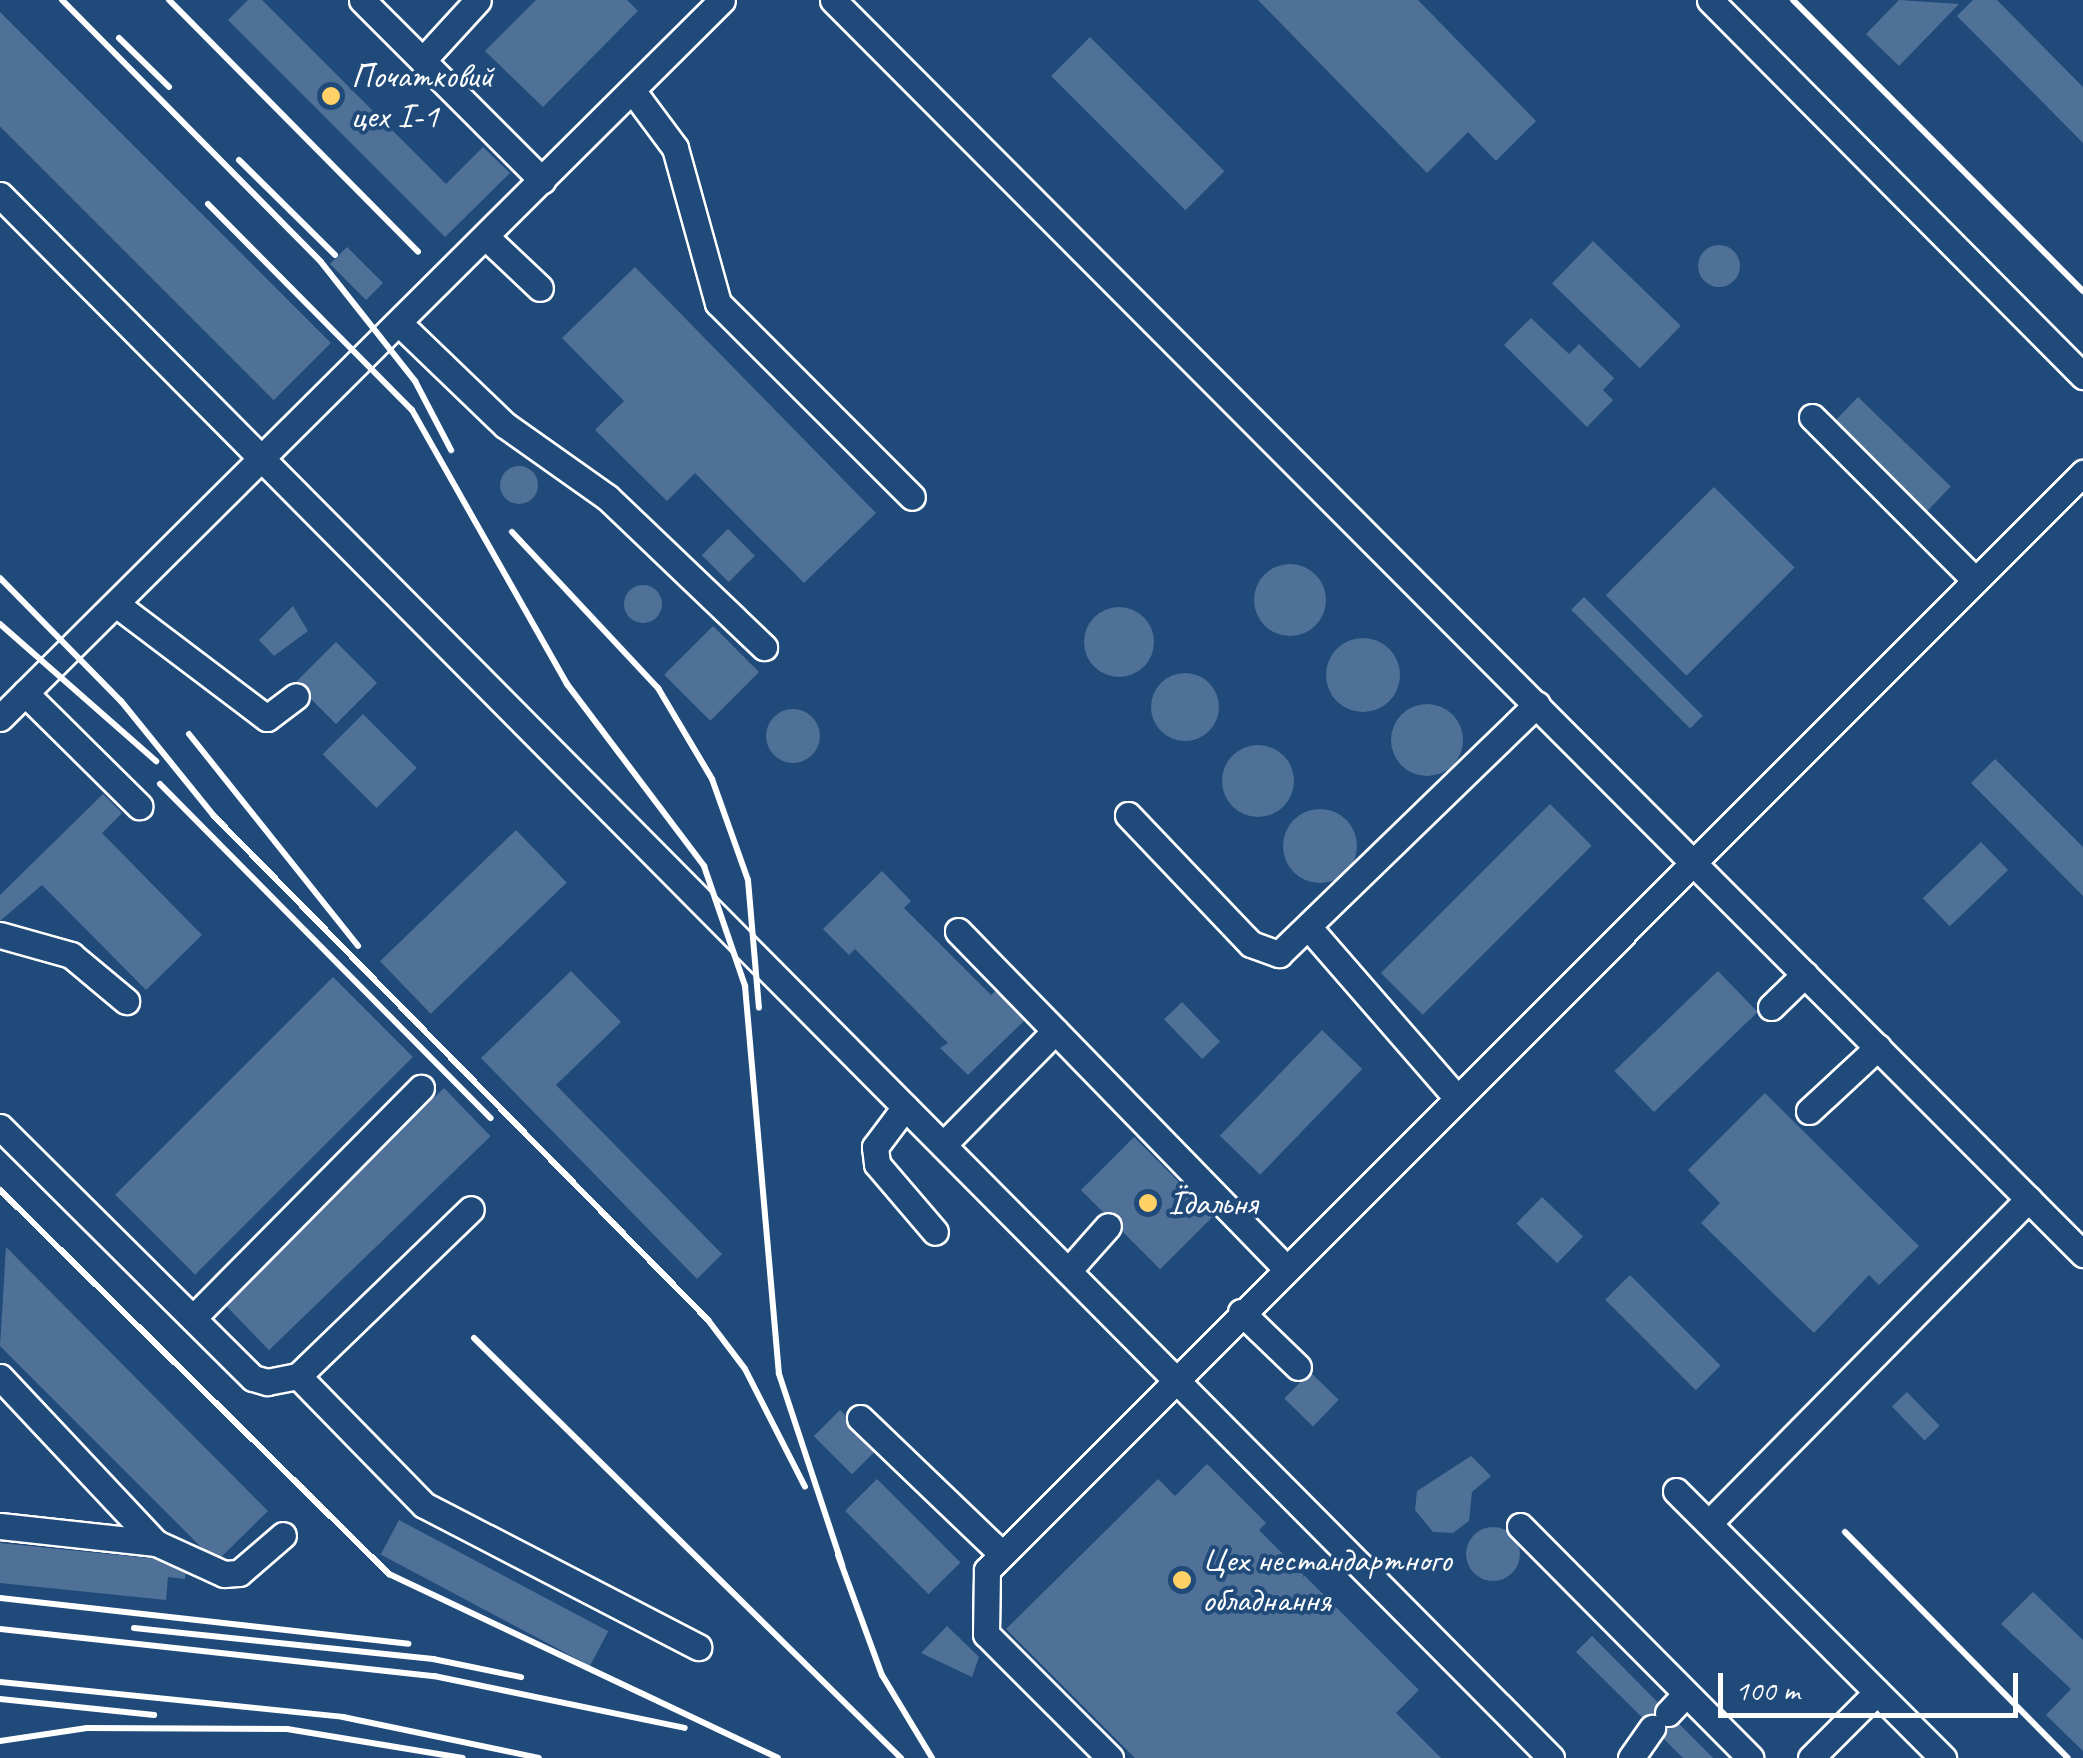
<!DOCTYPE html>
<meta charset="utf-8">
<style>
body{margin:0}
#map{position:relative;width:2083px;height:1758px;overflow:hidden;background:#1f4a7a;font-family:Caveat,sans-serif}
div>[style]{position:absolute}
.building>*{inset:0;background:#507197;transform-origin:0 0}
.round{border-radius:50%}
.roads{filter:drop-shadow(2px 0 #fff) drop-shadow(-2px 0 #fff) drop-shadow(0 2px #fff) drop-shadow(0 -2px #fff)}
.minor>*{height:25px;margin:-12.5px;padding:0 12.5px;transform-origin:12.5px;border-radius:12.5px;background:#1f4a7a}
.rail>*{height:6px;margin:-3px;padding:0 3px;transform-origin:3px;border-radius:3px;background:#fff}
.dots>*{width:28px;height:28px;translate:-50% -50%;box-sizing:border-box;border:5px solid #1f4a7a;border-radius:50%}
span{translate:-50% -50%;white-space:nowrap;text-align:center;line-height:1.15;-webkit-text-stroke:8px #1f4a7a;paint-order:stroke}
.poi-label{font-size:35px;color:#fff}
.left{translate:0 -50%;text-align:left}
.scale{position:absolute;left:1718px;top:1673px;width:300px;height:45px;box-sizing:border-box;border:5px solid #fff;border-top:0;padding-left:12px;font-size:30px;line-height:35px;white-space:nowrap;color:#fff;-webkit-text-stroke:8px #1f4a7a;paint-order:stroke}
</style>
<div id="map">
<div class="building">
<i style="clip-path:polygon(248px 0,262px 0,446px 184px,483px 147px,510px 173px,445px 237px,228px 20px)"></i>
<i style="clip-path:polygon(536px 0,627px 0,638px 11px,543px 107px,485px 51px)"></i>
<i style="clip-path:polygon(1258px 0,1418px 0,1536px 121px,1496px 161px,1468px 132px,1427px 173px)"></i>
<i style="clip-path:polygon(1899px 0,1959px 4px,1899px 66px,1866px 34px)"></i>
<i style="clip-path:polygon(1973px 0,1997px 0,2083px 87px,2083px 143px,1957px 16px)"></i>
<i style="left:0;top:12px;width:468px;height:81px;rotate:45deg"></i>
<i style="left:1090px;top:37px;width:190px;height:55px;rotate:45deg"></i>
<i style="left:1593px;top:241px;width:122px;height:59px;rotate:44deg"></i>
<i class="round" style="left:1698px;top:245px;width:42px;height:42px"></i>
<i style="left:347px;top:247px;width:51px;height:24px;rotate:45deg"></i>
<i style="clip-path:polygon(635px 267px,876px 513px,804px 583px,695px 473px,667px 501px,595px 430px,624px 401px,562px 338px)"></i>
<i style="clip-path:polygon(1531px 318px,1569px 354px,1579px 344px,1614px 378px,1603px 390px,1613px 400px,1587px 427px,1504px 345px)"></i>
<i style="left:1858px;top:397px;width:129px;height:36px;rotate:44deg"></i>
<i class="round" style="left:500px;top:466px;width:38px;height:38px"></i>
<i style="left:1714px;top:487px;width:114px;height:153px;rotate:45deg"></i>
<i style="left:728px;top:529px;width:38px;height:37px;rotate:45deg"></i>
<i class="round" style="left:1254px;top:564px;width:72px;height:72px"></i>
<i class="round" style="left:624px;top:585px;width:38px;height:38px"></i>
<i style="left:1584px;top:597px;width:168px;height:18px;rotate:45deg"></i>
<i style="clip-path:polygon(293px 606px,308px 631px,274px 656px,259px 640px)"></i>
<i class="round" style="left:1084px;top:607px;width:70px;height:70px"></i>
<i style="left:713px;top:626px;width:65px;height:69px;rotate:45deg"></i>
<i class="round" style="left:1326px;top:638px;width:74px;height:74px"></i>
<i style="left:336px;top:642px;width:58px;height:58px;rotate:45deg"></i>
<i class="round" style="left:1151px;top:673px;width:68px;height:68px"></i>
<i class="round" style="left:1391px;top:704px;width:72px;height:72px"></i>
<i class="round" style="left:766px;top:709px;width:54px;height:54px"></i>
<i style="left:363px;top:714px;width:76px;height:57px;rotate:45deg"></i>
<i class="round" style="left:1222px;top:745px;width:72px;height:72px"></i>
<i style="clip-path:polygon(1995px 759px,2083px 847px,2083px 896px,1971px 783px)"></i>
<i style="clip-path:polygon(103px 794px,122px 813px,102px 833px,202px 935px,146px 990px,42px 885px,0 921px,0 895px)"></i>
<i style="left:1550px;top:804px;width:59px;height:239px;rotate:45deg"></i>
<i class="round" style="left:1283px;top:809px;width:74px;height:74px"></i>
<i style="left:516px;top:830px;width:73px;height:189px;rotate:46deg"></i>
<i style="left:1981px;top:842px;width:39px;height:81px;rotate:46deg"></i>
<i style="clip-path:polygon(882px 871px,911px 901px,904px 908px,991px 995px,997px 990px,1026px 1019px,968px 1075px,940px 1048px,948px 1043px,855px 949px,849px 955px,823px 929px)"></i>
<i style="clip-path:polygon(571px 971px,621px 1022px,556px 1085px,722px 1254px,697px 1279px,481px 1058px)"></i>
<i style="left:1718px;top:971px;width:57px;height:144px;rotate:46deg"></i>
<i style="left:333px;top:977px;width:113px;height:308px;rotate:45deg"></i>
<i style="left:1182px;top:1002px;width:55px;height:25px;rotate:46deg"></i>
<i style="left:1322px;top:1030px;width:56px;height:147px;rotate:44deg"></i>
<i style="left:444px;top:1088px;width:67px;height:308px;rotate:46deg"></i>
<i style="clip-path:polygon(1765px 1093px,1919px 1246px,1879px 1285px,1869px 1275px,1814px 1333px,1701px 1223px,1720px 1203px,1688px 1170px)"></i>
<i style="left:1134px;top:1137px;width:112px;height:75px;rotate:45deg"></i>
<i style="left:1542px;top:1197px;width:57px;height:37px;rotate:44deg"></i>
<i style="clip-path:polygon(6px 1247px,268px 1511px,216px 1562px,0 1346px)"></i>
<i style="left:1630px;top:1275px;width:128px;height:35px;rotate:45deg"></i>
<i style="left:1310px;top:1372px;width:40px;height:37px;rotate:44deg"></i>
<i style="left:1907px;top:1392px;width:47px;height:21px;rotate:46deg"></i>
<i style="left:840px;top:1410px;width:54px;height:37px;rotate:45deg"></i>
<i style="clip-path:polygon(1471px 1456px,1491px 1476px,1472px 1492px,1469px 1521px,1453px 1533px,1433px 1532px,1415px 1510px,1417px 1491px)"></i>
<i style="clip-path:polygon(1207px 1464px,1266px 1523px,1259px 1530px,1419px 1690px,1396px 1713px,1441px 1758px,1135px 1758px,1006px 1629px,1158px 1479px,1175px 1496px)"></i>
<i style="left:877px;top:1479px;width:118px;height:45px;rotate:45deg"></i>
<i style="left:399px;top:1520px;width:237px;height:39px;rotate:28deg"></i>
<i class="round" style="left:1466px;top:1527px;width:54px;height:54px"></i>
<i style="clip-path:polygon(0 1543px,187px 1562px,185px 1579px,168px 1577px,166px 1600px,0 1583px)"></i>
<i style="clip-path:polygon(2033px 1592px,2083px 1640px,2083px 1751px,2046px 1715px,2071px 1689px,2001px 1624px)"></i>
<i style="clip-path:polygon(947px 1626px,979px 1657px,972px 1677px,921px 1653px)"></i>
<i style="clip-path:polygon(1592px 1636px,1713px 1758px,1683px 1758px,1576px 1652px)"></i>
</div>
<div class="roads">
<div class="minor">
<i style="left:362px;top:0;width:255px;rotate:45deg"></i>
<i style="left:833px;top:0;width:1771px;rotate:45.09deg"></i>
<i style="left:1710px;top:0;width:530px;rotate:45.23deg"></i>
<i style="left:423px;top:60px;width:81px;rotate:-47.5deg"></i>
<i style="left:632px;top:90px;width:72px;rotate:53.4deg"></i>
<i style="left:675px;top:148px;width:161px;rotate:74.5deg"></i>
<i style="left:718px;top:303px;width:274px;rotate:45deg"></i>
<i style="left:0;top:195px;width:2202px;rotate:45.22deg"></i>
<i style="left:486px;top:237px;width:74px;rotate:43.4deg"></i>
<i style="left:400px;top:324px;width:146px;rotate:43.9deg"></i>
<i style="left:505px;top:425px;width:126px;rotate:35.3deg"></i>
<i style="left:608px;top:498px;width:216px;rotate:43.7deg"></i>
<i style="left:1812px;top:417px;width:231px;rotate:45deg"></i>
<i style="left:116px;top:604px;width:189px;rotate:37.1deg"></i>
<i style="left:267px;top:718px;width:36px;rotate:-37deg"></i>
<i style="left:25px;top:693px;width:161px;rotate:44.7deg"></i>
<i style="left:0;top:718px;width:1018px;rotate:-44.84deg"></i>
<i style="left:1128px;top:815px;width:178px;rotate:46.4deg"></i>
<i style="left:1251px;top:944px;width:30px;rotate:20deg"></i>
<i style="left:1279px;top:954px;width:359px;rotate:-44.1deg"></i>
<i style="left:1310px;top:929px;width:223px;rotate:49deg"></i>
<i style="left:958px;top:931px;width:469px;rotate:45.8deg"></i>
<i style="left:0;top:935px;width:74px;rotate:15.7deg"></i>
<i style="left:71px;top:955px;width:72px;rotate:39.9deg"></i>
<i style="left:1771px;top:1007px;width:47px;rotate:-44.1deg"></i>
<i style="left:905px;top:1107px;width:50px;rotate:126.9deg"></i>
<i style="left:875px;top:1147px;width:17px;rotate:83deg"></i>
<i style="left:877px;top:1164px;width:89px;rotate:49.5deg"></i>
<i style="left:1809px;top:1111px;width:94px;rotate:-42.8deg"></i>
<i style="left:0;top:1127px;width:356px;rotate:44.8deg"></i>
<i style="left:253px;top:1378px;width:15px;rotate:16deg"></i>
<i style="left:267px;top:1382px;width:32px;rotate:-11deg"></i>
<i style="left:298px;top:1376px;width:240px;rotate:-44deg"></i>
<i style="left:943px;top:1145px;width:160px;rotate:-45.5deg"></i>
<i style="left:1068px;top:1271px;width:60px;rotate:-48.4deg"></i>
<i style="left:1241px;top:1312px;width:79px;rotate:44deg"></i>
<i style="left:193px;top:1318px;width:324px;rotate:-45.3deg"></i>
<i style="left:298px;top:1376px;width:180px;rotate:45.7deg"></i>
<i style="left:424px;top:1505px;width:309px;rotate:27.4deg"></i>
<i style="left:0;top:1377px;width:228px;rotate:46.8deg"></i>
<i style="left:156px;top:1543px;width:75px;rotate:24.5deg"></i>
<i style="left:224px;top:1574px;width:15px;rotate:-4deg"></i>
<i style="left:239px;top:1573px;width:58px;rotate:-40.8deg"></i>
<i style="left:860px;top:1418px;width:197px;rotate:43.8deg"></i>
<i style="left:1676px;top:1491px;width:378px;rotate:45deg"></i>
<i style="left:1709px;top:1523px;width:455px;rotate:-45.4deg"></i>
<i style="left:0;top:1526px;width:157px;rotate:6.2deg"></i>
<i style="left:1520px;top:1526px;width:327px;rotate:45.2deg"></i>
<i style="left:1668px;top:1713px;width:26px;rotate:-47deg"></i>
<i style="left:1110px;top:1758px;width:175px;rotate:-135deg"></i>
<i style="left:986px;top:1634px;width:64px;rotate:-89.1deg"></i>
<i style="left:987px;top:1570px;width:1551px;rotate:-45.03deg"></i>
<i style="left:1631px;top:1758px;width:37px;rotate:-55deg"></i>
<i style="left:1811px;top:1758px;width:93px;rotate:-45deg"></i>
</div>
</div>
<div class="rail">
<i style="left:62px;top:0;width:368px;rotate:45.3deg"></i>
<i style="left:321px;top:262px;width:152px;rotate:51.7deg"></i>
<i style="left:415px;top:381px;width:78px;rotate:62.4deg"></i>
<i style="left:169px;top:0;width:354px;rotate:45.3deg"></i>
<i style="left:1793px;top:0;width:411px;rotate:45.1deg"></i>
<i style="left:119px;top:38px;width:70px;rotate:44.4deg"></i>
<i style="left:239px;top:160px;width:135px;rotate:44.7deg"></i>
<i style="left:208px;top:204px;width:290px;rotate:45.3deg"></i>
<i style="left:412px;top:410px;width:315px;rotate:60.5deg"></i>
<i style="left:567px;top:684px;width:228px;rotate:53deg"></i>
<i style="left:704px;top:866px;width:127px;rotate:71.1deg"></i>
<i style="left:745px;top:986px;width:389px;rotate:85deg"></i>
<i style="left:779px;top:1374px;width:201px;rotate:71.7deg"></i>
<i style="left:512px;top:532px;width:214px;rotate:46.9deg"></i>
<i style="left:658px;top:688px;width:106px;rotate:59.3deg"></i>
<i style="left:712px;top:779px;width:107px;rotate:70.4deg"></i>
<i style="left:748px;top:880px;width:128px;rotate:85.1deg"></i>
<i style="left:0;top:578px;width:173px;rotate:45.5deg"></i>
<i style="left:121px;top:701px;width:148px;rotate:51deg"></i>
<i style="left:214px;top:816px;width:706px;rotate:45.57deg"></i>
<i style="left:708px;top:1320px;width:61px;rotate:52.9deg"></i>
<i style="left:745px;top:1369px;width:132px;rotate:63deg"></i>
<i style="left:0;top:624px;width:208px;rotate:41.3deg"></i>
<i style="left:189px;top:734px;width:271px;rotate:51.4deg"></i>
<i style="left:160px;top:784px;width:470px;rotate:45.3deg"></i>
<i style="left:0;top:1190px;width:547px;rotate:44.63deg"></i>
<i style="left:389px;top:1574px;width:430px;rotate:25.3deg"></i>
<i style="left:474px;top:1338px;width:599px;rotate:44.53deg"></i>
<i style="left:1845px;top:1532px;width:317px;rotate:45.4deg"></i>
<i style="left:838px;top:1555px;width:128px;rotate:69.9deg"></i>
<i style="left:882px;top:1675px;width:97px;rotate:58.9deg"></i>
<i style="left:0;top:1598px;width:411px;rotate:6.4deg"></i>
<i style="left:134px;top:1628px;width:301px;rotate:5.9deg"></i>
<i style="left:433px;top:1659px;width:90px;rotate:11.6deg"></i>
<i style="left:0;top:1629px;width:437px;rotate:6.2deg"></i>
<i style="left:434px;top:1676px;width:256px;rotate:11.7deg"></i>
<i style="left:0;top:1682px;width:345px;rotate:5.8deg"></i>
<i style="left:343px;top:1717px;width:200px;rotate:11.8deg"></i>
<i style="left:0;top:1699px;width:155px;rotate:5.9deg"></i>
<i style="left:0;top:1741px;width:88px;rotate:-8.5deg"></i>
<i style="left:87px;top:1728px;width:200px;rotate:0.3deg"></i>
<i style="left:287px;top:1729px;width:178px;rotate:9.4deg"></i>
</div>
<div class="dots">
<i style="left:331px;top:96px;background:#ffd166"></i>
<i style="left:1148px;top:1203px;background:#ffd166"></i>
<i style="left:1182px;top:1580px;background:#ffd166"></i>
</div>
<div class="poi-label">
<span class="left" style="left:351px;top:96px">Початковий<br>цех І-1</span>
<span class="left" style="left:1168px;top:1203px">Їдальня</span>
<span class="left" style="left:1202px;top:1580px">Цех нестандартного<br>обладнання</span>
</div>
<div class="scale">100 m</div>
</div>
